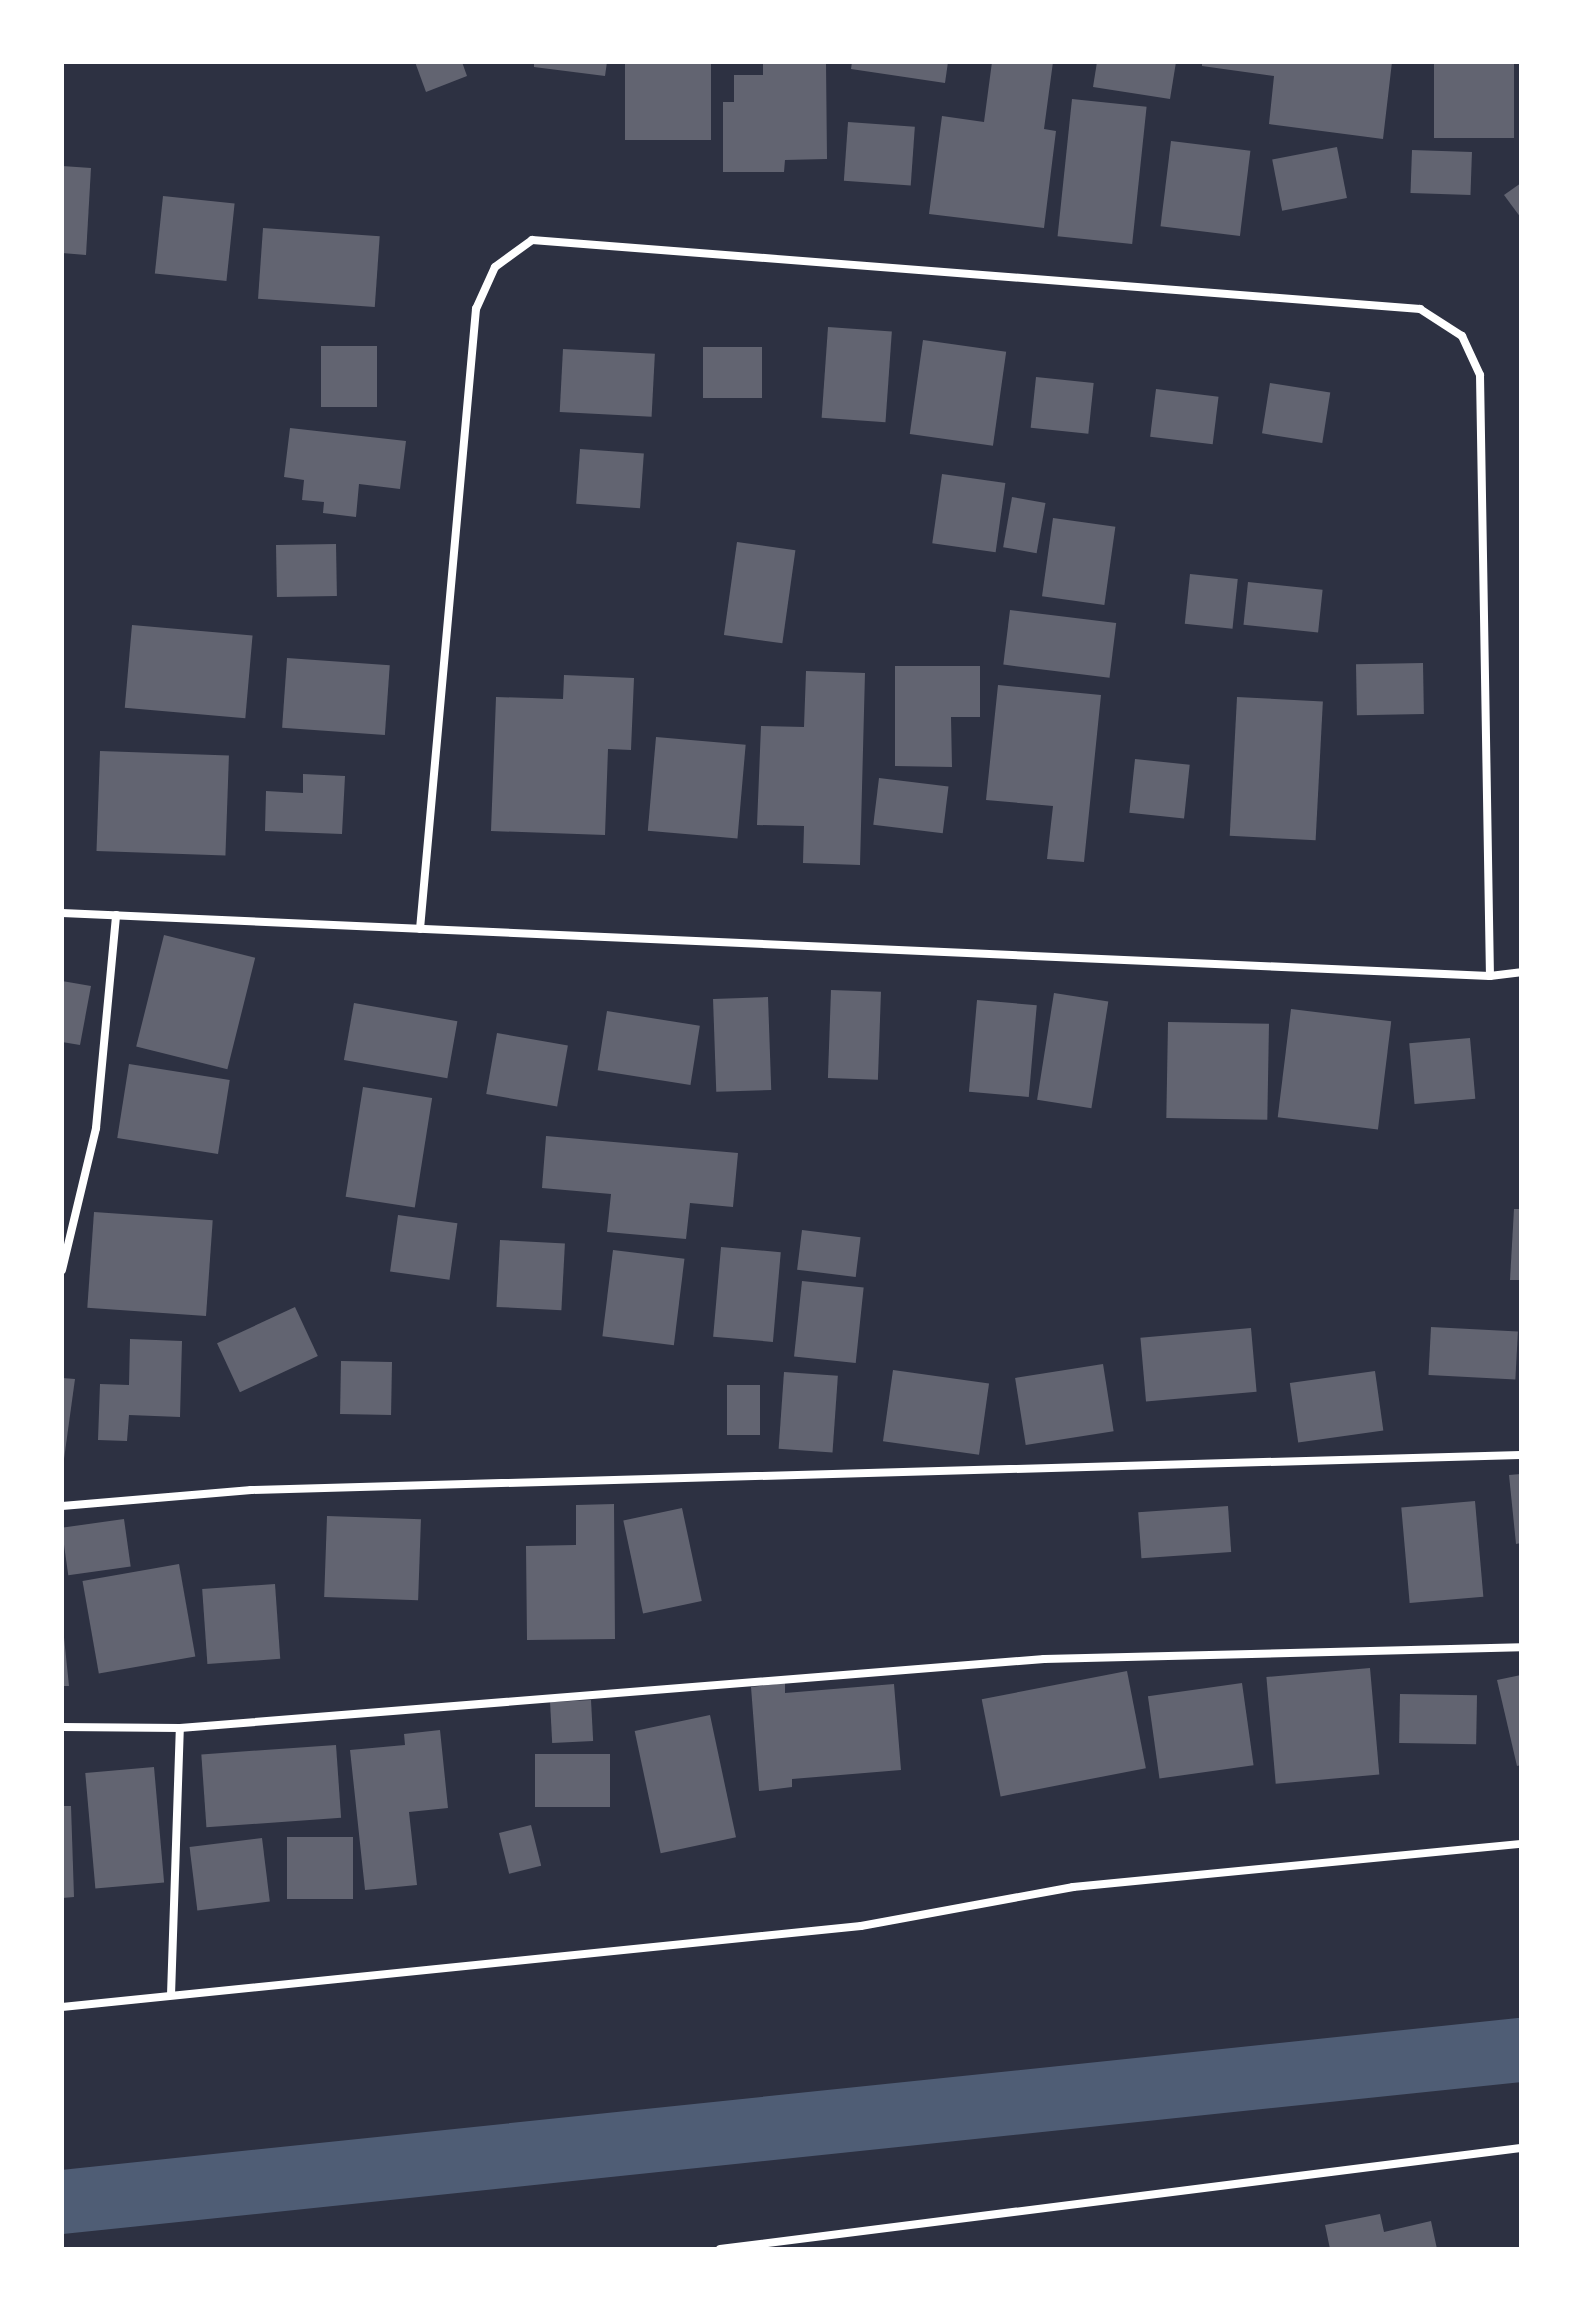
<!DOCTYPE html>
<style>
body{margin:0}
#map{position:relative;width:1583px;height:2311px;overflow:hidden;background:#2d3142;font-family:Roboto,sans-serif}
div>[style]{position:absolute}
.canal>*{height:64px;margin:-32px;padding:0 32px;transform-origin:32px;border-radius:32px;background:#4f5d75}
.building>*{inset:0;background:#626471;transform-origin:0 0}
.minor>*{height:8px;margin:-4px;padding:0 4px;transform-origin:4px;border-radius:4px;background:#fff}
span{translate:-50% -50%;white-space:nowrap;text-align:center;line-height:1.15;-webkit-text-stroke:6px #fff;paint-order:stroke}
.frame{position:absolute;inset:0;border:64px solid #fff;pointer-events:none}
</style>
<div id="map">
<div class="canal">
<i style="left:62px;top:2202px;width:1467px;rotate:-5.95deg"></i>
</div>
<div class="building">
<i style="clip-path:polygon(415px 62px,462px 62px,467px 76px,426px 92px)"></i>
<i style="clip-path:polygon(534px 62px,607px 62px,605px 76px,534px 67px)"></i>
<i style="left:625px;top:62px;width:86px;height:78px"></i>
<i style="clip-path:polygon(852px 62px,948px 62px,945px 83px,851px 69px)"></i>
<i style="clip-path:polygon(992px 62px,1053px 62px,1044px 129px,1056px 131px,1044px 228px,929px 214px,942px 116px,984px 122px)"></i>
<i style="clip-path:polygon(1097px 62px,1176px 62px,1170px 99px,1093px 87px)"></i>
<i style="clip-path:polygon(1202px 62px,1392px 62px,1383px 139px,1269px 124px,1274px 76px,1202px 66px)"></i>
<i style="left:1434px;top:62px;width:80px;height:76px"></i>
<i style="clip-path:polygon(763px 63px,826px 63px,827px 159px,785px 160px,784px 172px,723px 172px,723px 102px,734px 102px,734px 75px,763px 75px)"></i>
<i style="left:1072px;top:99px;width:75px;height:138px;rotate:6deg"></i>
<i style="left:848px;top:122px;width:67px;height:59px;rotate:4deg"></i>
<i style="left:1171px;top:141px;width:80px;height:86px;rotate:7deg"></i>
<i style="left:1337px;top:147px;width:52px;height:66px;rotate:79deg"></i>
<i style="left:1412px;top:150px;width:60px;height:43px;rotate:2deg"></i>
<i style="clip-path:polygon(62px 166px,91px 168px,86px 255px,62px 253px)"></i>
<i style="clip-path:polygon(1521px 183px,1521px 218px,1504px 195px)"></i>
<i style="left:163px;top:196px;width:72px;height:78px;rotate:6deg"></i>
<i style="left:263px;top:228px;width:117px;height:71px;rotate:4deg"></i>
<i style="left:828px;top:327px;width:64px;height:91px;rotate:4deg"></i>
<i style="left:923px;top:340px;width:84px;height:95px;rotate:8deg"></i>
<i style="left:321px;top:346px;width:56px;height:61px"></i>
<i style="left:703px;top:347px;width:59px;height:51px"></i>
<i style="left:563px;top:349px;width:92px;height:63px;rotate:3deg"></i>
<i style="left:1036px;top:377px;width:58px;height:51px;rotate:6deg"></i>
<i style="left:1270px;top:383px;width:61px;height:51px;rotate:9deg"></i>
<i style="left:1156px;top:389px;width:63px;height:48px;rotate:7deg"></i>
<i style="clip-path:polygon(290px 428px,406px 441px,400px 489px,359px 484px,356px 517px,323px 513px,324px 502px,302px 500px,304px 480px,284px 477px)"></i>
<i style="left:580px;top:449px;width:64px;height:55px;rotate:4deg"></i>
<i style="left:942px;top:474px;width:64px;height:70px;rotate:8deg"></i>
<i style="left:1012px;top:497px;width:34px;height:51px;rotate:10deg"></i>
<i style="left:1053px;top:518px;width:63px;height:79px;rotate:8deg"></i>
<i style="left:737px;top:542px;width:59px;height:94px;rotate:8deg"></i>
<i style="left:336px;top:544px;width:52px;height:60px;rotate:89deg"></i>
<i style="left:1190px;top:574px;width:48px;height:50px;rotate:6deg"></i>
<i style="left:1248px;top:582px;width:75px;height:43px;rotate:6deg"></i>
<i style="left:1010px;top:610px;width:107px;height:55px;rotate:7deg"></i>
<i style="left:132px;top:625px;width:121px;height:83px;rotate:5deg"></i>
<i style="left:287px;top:658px;width:103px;height:70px;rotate:4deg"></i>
<i style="left:1423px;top:663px;width:51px;height:67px;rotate:89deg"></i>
<i style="clip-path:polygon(895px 666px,980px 666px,980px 717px,951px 717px,952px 767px,895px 766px)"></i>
<i style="clip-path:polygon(806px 671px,865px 673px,860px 865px,803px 863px,804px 826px,757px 825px,761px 726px,804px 727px)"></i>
<i style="clip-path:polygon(564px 675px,634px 678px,631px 750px,608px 749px,605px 835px,491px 831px,496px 697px,563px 699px)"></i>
<i style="clip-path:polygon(998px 685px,1101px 695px,1084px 862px,1047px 859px,1053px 806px,986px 800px)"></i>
<i style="left:1237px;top:697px;width:86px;height:139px;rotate:3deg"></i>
<i style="left:656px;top:737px;width:90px;height:94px;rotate:5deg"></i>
<i style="left:100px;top:751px;width:129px;height:100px;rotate:2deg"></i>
<i style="left:1135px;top:759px;width:55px;height:54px;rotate:6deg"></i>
<i style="clip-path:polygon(303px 774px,345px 776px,342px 834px,265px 831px,266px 791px,303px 793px)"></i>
<i style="left:879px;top:778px;width:70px;height:47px;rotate:7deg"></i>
<i style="left:164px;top:935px;width:94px;height:115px;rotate:14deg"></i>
<i style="clip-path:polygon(62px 981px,91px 986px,80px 1045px,62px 1042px)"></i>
<i style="left:831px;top:990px;width:50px;height:88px;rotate:2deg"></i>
<i style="left:1054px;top:993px;width:55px;height:108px;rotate:9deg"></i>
<i style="left:768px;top:997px;width:93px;height:55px;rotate:88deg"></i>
<i style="left:977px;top:1000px;width:60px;height:92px;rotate:5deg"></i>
<i style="left:354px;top:1003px;width:105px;height:58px;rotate:10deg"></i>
<i style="left:1291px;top:1009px;width:101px;height:109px;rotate:7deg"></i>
<i style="left:607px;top:1011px;width:94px;height:60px;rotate:9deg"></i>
<i style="left:1168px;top:1022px;width:101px;height:96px;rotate:1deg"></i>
<i style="left:497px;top:1033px;width:72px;height:62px;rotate:10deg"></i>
<i style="left:1470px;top:1038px;width:61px;height:61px;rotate:85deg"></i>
<i style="left:129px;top:1064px;width:102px;height:75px;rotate:9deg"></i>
<i style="left:363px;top:1087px;width:70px;height:111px;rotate:9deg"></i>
<i style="clip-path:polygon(546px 1136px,738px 1153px,733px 1207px,690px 1203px,686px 1239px,607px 1232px,611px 1194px,542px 1188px)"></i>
<i style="clip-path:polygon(1514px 1209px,1521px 1209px,1521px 1280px,1510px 1280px)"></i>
<i style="left:94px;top:1212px;width:119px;height:96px;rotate:4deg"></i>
<i style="left:398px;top:1215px;width:60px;height:57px;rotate:8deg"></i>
<i style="left:802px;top:1230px;width:59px;height:40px;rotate:7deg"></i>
<i style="left:500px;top:1240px;width:65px;height:67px;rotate:3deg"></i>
<i style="left:721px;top:1247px;width:60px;height:90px;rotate:5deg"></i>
<i style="left:613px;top:1250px;width:72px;height:87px;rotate:7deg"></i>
<i style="left:802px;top:1281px;width:62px;height:76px;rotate:6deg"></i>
<i style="left:295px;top:1307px;width:54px;height:86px;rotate:65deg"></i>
<i style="left:1431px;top:1327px;width:87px;height:48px;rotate:3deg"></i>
<i style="left:1251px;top:1328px;width:64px;height:111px;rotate:85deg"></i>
<i style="clip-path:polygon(130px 1339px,182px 1341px,180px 1417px,129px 1415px,127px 1441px,98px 1440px,100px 1384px,129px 1385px)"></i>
<i style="left:341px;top:1361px;width:51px;height:53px;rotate:1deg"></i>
<i style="left:1103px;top:1364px;width:68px;height:89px;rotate:81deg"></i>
<i style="left:893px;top:1370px;width:97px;height:72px;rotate:8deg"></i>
<i style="left:1375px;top:1371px;width:60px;height:86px;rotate:82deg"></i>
<i style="left:784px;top:1372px;width:54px;height:77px;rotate:4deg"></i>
<i style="clip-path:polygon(62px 1378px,75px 1379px,64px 1459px,62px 1458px)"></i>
<i style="left:727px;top:1385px;width:33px;height:50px"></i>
<i style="clip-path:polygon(1521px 1474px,1521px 1543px,1516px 1544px,1509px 1475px)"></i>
<i style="left:1475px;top:1501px;width:96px;height:74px;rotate:85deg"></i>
<i style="clip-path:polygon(614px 1504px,615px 1639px,527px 1640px,526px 1546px,576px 1545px,576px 1505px)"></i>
<i style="left:1228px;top:1506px;width:46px;height:90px;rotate:86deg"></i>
<i style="left:682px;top:1508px;width:95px;height:60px;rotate:78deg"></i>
<i style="left:327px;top:1516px;width:94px;height:81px;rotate:2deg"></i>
<i style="left:124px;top:1519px;width:48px;height:63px;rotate:82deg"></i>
<i style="left:179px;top:1564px;width:94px;height:98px;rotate:80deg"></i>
<i style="left:275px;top:1584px;width:75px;height:73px;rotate:86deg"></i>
<i style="clip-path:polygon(62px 1618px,69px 1686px,62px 1686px)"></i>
<i style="left:1370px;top:1668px;width:107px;height:104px;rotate:85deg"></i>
<i style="left:1127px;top:1671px;width:99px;height:148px;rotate:79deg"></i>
<i style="clip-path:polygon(1521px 1675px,1521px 1765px,1517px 1766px,1497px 1680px)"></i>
<i style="clip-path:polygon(785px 1683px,785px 1693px,894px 1684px,901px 1770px,792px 1779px,792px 1787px,759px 1791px,751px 1687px)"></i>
<i style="left:1242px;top:1683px;width:83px;height:95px;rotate:82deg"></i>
<i style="left:1400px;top:1694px;width:77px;height:49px;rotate:1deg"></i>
<i style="left:591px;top:1700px;width:41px;height:41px;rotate:87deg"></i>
<i style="left:710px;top:1715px;width:125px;height:77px;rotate:78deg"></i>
<i style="clip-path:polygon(440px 1730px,448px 1808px,409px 1812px,417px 1885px,365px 1890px,350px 1750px,405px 1745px,404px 1734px)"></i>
<i style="left:336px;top:1745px;width:73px;height:135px;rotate:86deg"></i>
<i style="left:535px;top:1754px;width:75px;height:53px"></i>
<i style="left:154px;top:1767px;width:116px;height:69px;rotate:85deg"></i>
<i style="clip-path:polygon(62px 1806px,71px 1806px,74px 1897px,62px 1898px)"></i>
<i style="left:531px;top:1825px;width:42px;height:33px;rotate:76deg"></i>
<i style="left:353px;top:1837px;width:62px;height:66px;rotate:90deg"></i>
<i style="left:262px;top:1838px;width:64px;height:73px;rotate:83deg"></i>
<i style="clip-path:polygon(1380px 2214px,1384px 2232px,1431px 2221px,1437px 2249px,1330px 2249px,1325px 2225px)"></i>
</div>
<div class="minor">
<i style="left:62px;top:913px;width:1429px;rotate:2.53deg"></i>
<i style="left:1490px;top:976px;width:31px;rotate:-7deg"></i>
<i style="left:420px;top:929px;width:623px;rotate:-84.84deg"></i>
<i style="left:476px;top:309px;width:46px;rotate:-65.7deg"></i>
<i style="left:495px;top:267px;width:46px;rotate:-36.1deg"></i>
<i style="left:532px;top:240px;width:891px;rotate:4.44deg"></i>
<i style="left:1420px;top:309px;width:50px;rotate:32.7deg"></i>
<i style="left:1462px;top:336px;width:43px;rotate:65.2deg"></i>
<i style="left:1480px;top:375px;width:601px;rotate:89.05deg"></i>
<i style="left:62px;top:1270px;width:146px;rotate:-76.5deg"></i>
<i style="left:96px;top:1128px;width:214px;rotate:-84.6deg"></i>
<i style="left:62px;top:1506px;width:190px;rotate:-4.8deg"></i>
<i style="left:251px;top:1490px;width:1270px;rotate:-1.58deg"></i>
<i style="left:62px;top:1727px;width:118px;rotate:0.5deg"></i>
<i style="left:180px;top:1728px;width:867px;rotate:-4.57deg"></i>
<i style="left:1044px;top:1659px;width:477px;rotate:-1.4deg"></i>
<i style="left:171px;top:1995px;width:267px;rotate:-88.1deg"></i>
<i style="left:62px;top:2007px;width:803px;rotate:-5.79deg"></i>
<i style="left:861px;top:1926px;width:216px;rotate:-10.4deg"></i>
<i style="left:1073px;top:1887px;width:450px;rotate:-5.5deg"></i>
<i style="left:720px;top:2249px;width:807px;rotate:-7.19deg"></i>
</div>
<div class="frame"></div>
</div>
